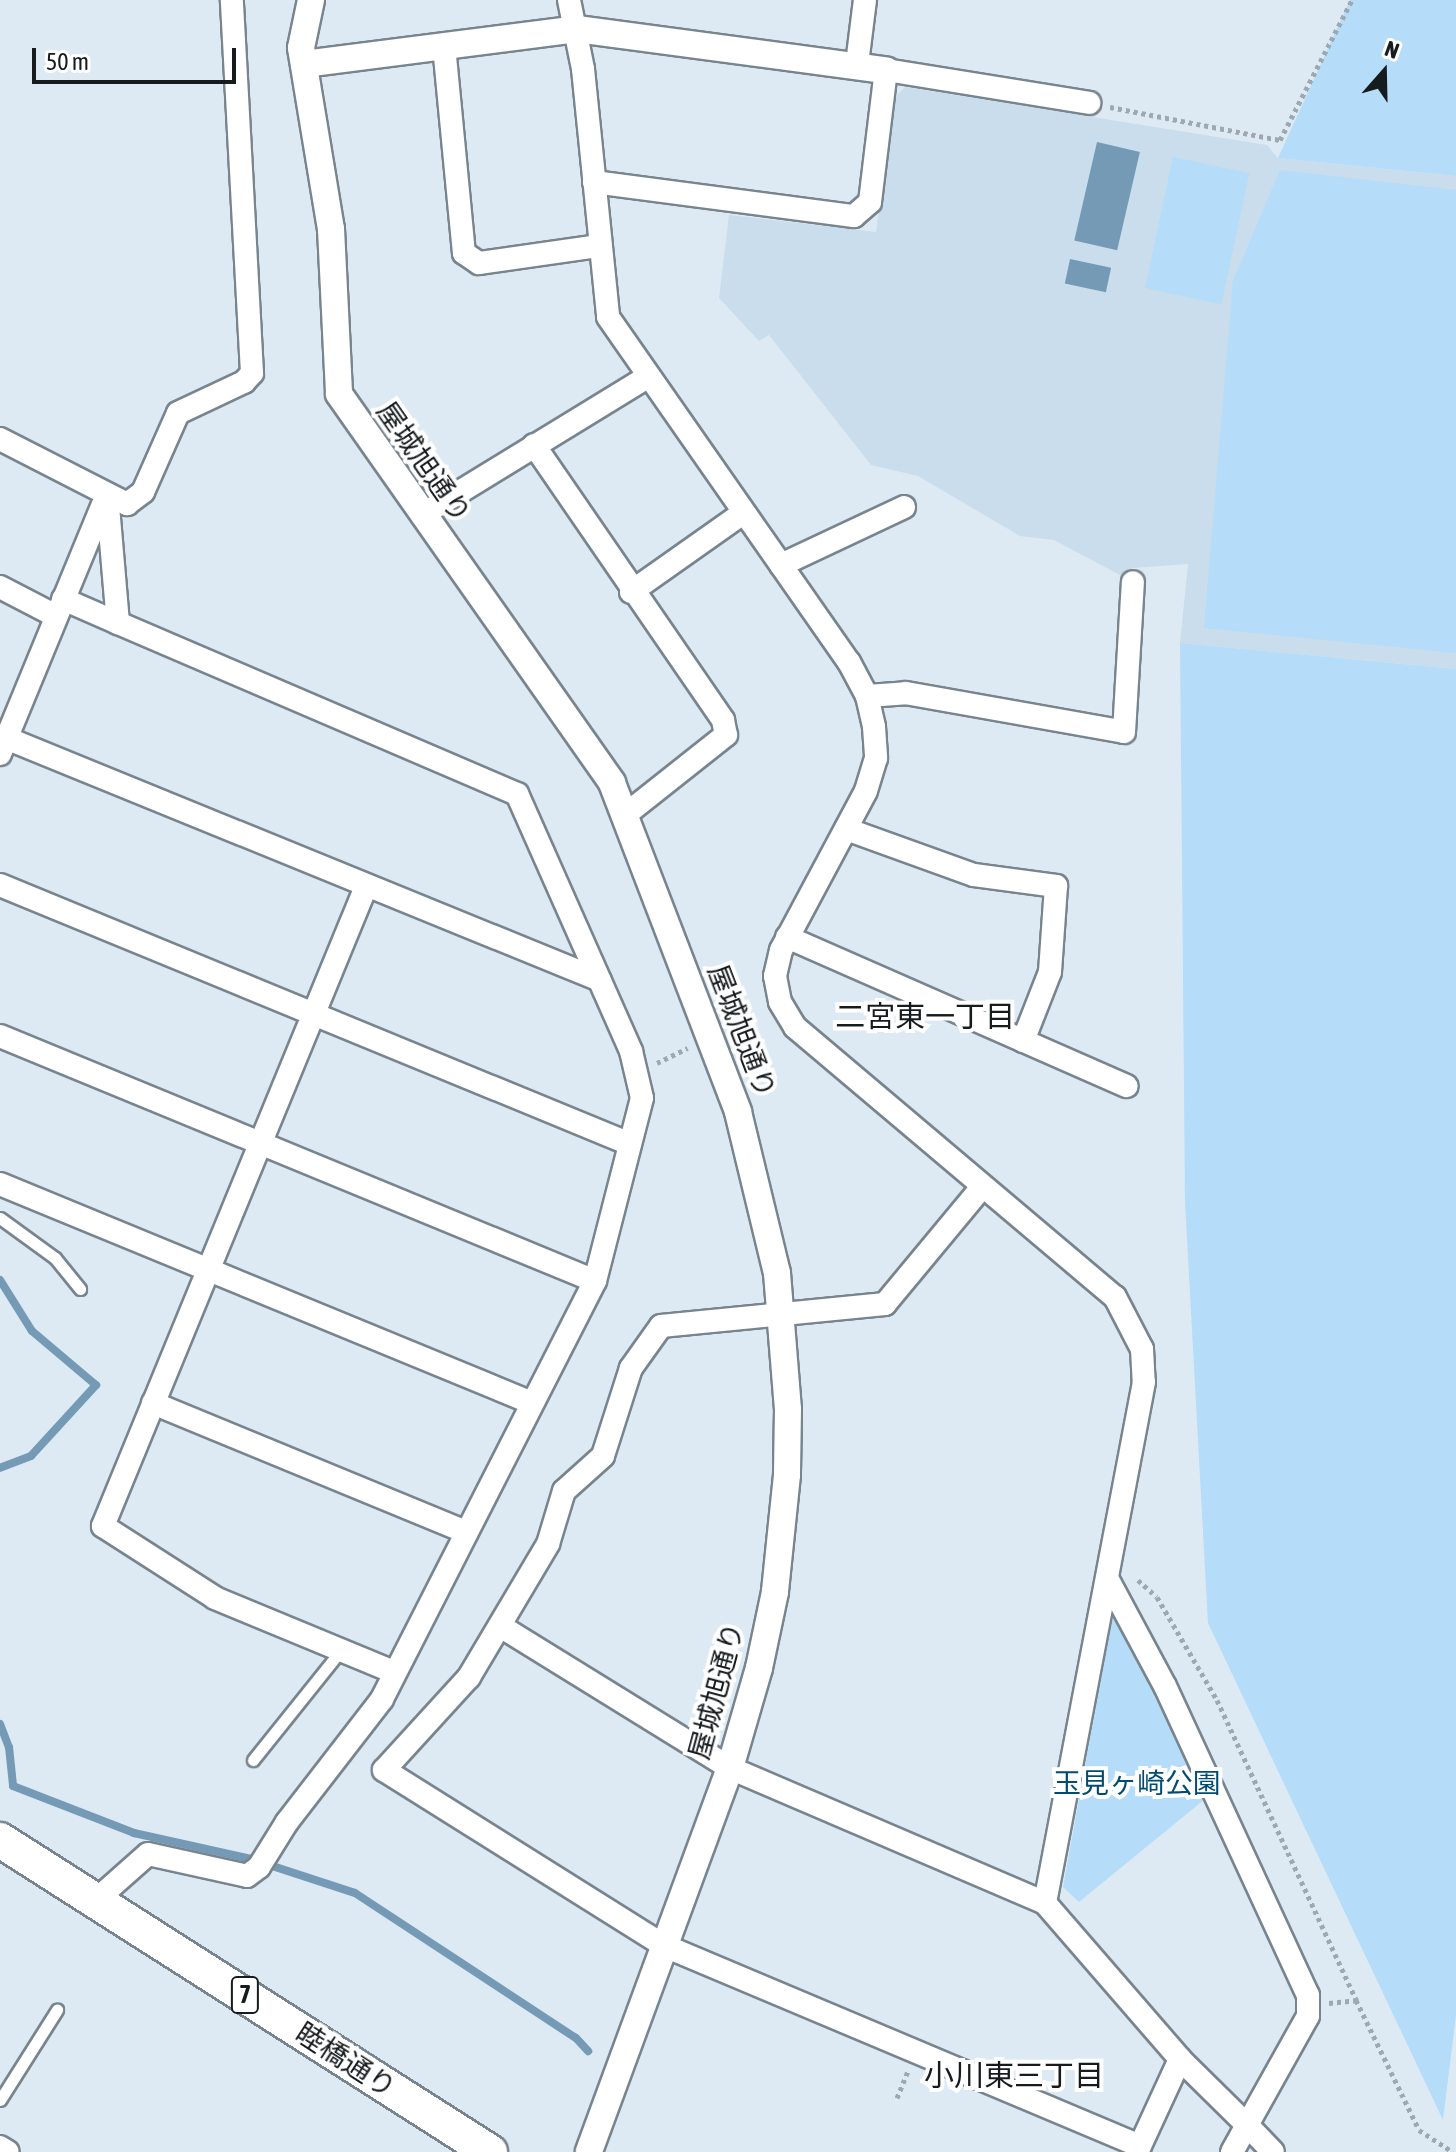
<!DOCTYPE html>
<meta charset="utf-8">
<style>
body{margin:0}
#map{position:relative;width:1456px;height:2152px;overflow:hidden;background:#ddeaf4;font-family:"Asap Condensed","Noto Sans JP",sans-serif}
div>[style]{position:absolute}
.built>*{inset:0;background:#c9ddec}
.green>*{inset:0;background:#b5dcf8;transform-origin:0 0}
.water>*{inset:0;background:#749ab5;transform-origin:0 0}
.stream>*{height:8px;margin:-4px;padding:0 4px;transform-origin:4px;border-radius:4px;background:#749ab5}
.path>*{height:5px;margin-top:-2.5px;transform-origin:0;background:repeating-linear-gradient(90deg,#9ea8b0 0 4px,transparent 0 8px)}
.roads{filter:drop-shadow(2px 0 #78858e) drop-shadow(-2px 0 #78858e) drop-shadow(0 2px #78858e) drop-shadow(0 -2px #78858e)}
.service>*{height:11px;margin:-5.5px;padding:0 5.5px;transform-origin:5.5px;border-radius:5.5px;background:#fff}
.minor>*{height:22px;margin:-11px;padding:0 11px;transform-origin:11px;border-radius:11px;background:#fff}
.tertiary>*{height:26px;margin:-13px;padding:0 13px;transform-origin:13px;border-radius:13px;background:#fff}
.primary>*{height:34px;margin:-17px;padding:0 17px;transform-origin:17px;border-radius:17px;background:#fff}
span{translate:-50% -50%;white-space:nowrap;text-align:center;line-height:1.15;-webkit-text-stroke:8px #fff;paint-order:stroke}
.shield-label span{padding:2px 6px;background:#fff;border:2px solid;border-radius:6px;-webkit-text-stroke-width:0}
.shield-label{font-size:26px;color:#161b1e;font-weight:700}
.street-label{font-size:28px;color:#161b1e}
.park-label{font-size:28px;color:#034c71}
.neighbourhood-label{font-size:30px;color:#161b1e}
.north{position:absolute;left:1344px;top:32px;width:80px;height:80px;-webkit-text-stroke:6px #fff;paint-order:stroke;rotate:20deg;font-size:22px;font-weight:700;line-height:32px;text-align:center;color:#161b1e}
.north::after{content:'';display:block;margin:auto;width:28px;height:36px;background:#161b1e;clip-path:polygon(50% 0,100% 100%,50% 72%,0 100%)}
.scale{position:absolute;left:32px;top:48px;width:204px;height:36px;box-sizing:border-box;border:4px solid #161b1e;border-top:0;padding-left:10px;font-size:24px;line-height:28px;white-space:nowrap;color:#161b1e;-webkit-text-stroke:6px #fff;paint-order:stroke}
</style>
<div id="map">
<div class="built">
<i style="clip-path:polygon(905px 87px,1267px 145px,1278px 158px,1456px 176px,1456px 669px,1180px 643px,1188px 564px,1133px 568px,1120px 575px,1054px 540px,1020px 536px,918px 476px,871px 465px,769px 335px,759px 341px,719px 298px,729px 215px,876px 232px,895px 97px)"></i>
</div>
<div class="green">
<i style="clip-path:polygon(1350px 0,1456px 0,1456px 176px,1278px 158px)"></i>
<i style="left:1173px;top:157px;width:78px;height:134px;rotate:12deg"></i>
<i style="clip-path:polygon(1280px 170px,1456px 190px,1456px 653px,1204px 628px,1233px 281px)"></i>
<i style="clip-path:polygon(1180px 643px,1456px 669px,1456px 2015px,1443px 2120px,1208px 1623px,1185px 1202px)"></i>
<i style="clip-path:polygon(1125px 1617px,1205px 1799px,1079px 1902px,1063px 1887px,1112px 1620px)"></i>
</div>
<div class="water">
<i style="left:1097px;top:142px;width:44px;height:101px;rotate:13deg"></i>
<i style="left:1070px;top:259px;width:42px;height:25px;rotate:12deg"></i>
</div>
<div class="stream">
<i style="left:0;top:1280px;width:60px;rotate:57.9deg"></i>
<i style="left:32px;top:1331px;width:84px;rotate:40.2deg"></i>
<i style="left:96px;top:1385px;width:96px;rotate:132.5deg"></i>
<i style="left:31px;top:1456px;width:33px;rotate:159deg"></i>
<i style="left:0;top:1724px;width:25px;rotate:69deg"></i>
<i style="left:9px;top:1747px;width:39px;rotate:84deg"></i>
<i style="left:13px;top:1786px;width:130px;rotate:21.2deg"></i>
<i style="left:134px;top:1833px;width:120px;rotate:12.5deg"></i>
<i style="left:251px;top:1859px;width:109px;rotate:18.1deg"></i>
<i style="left:355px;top:1893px;width:264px;rotate:33.3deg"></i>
<i style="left:576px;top:2038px;width:18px;rotate:47deg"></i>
</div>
<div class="path">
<i style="left:1110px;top:107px;width:173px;rotate:11deg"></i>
<i style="left:1280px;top:140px;width:157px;rotate:-62.8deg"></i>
<i style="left:657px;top:1063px;width:34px;rotate:-26deg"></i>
<i style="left:1138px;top:1580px;width:25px;rotate:42deg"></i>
<i style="left:1157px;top:1597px;width:119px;rotate:59.8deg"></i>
<i style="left:1217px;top:1700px;width:331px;rotate:65.1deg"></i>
<i style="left:1329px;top:2003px;width:27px;rotate:-6deg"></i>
<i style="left:1356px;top:2000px;width:144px;rotate:64.1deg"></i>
<i style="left:1419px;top:2130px;width:40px;rotate:32.9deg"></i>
<i style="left:897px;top:2098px;width:29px;rotate:-68deg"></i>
</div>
<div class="roads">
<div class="service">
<i style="left:0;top:1218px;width:68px;rotate:36deg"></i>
<i style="left:55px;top:1258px;width:40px;rotate:51deg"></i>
<i style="left:253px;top:1760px;width:141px;rotate:-51.3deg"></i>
<i style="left:0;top:2100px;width:107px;rotate:-57.7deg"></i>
</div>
<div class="minor">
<i style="left:569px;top:0;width:70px;rotate:78.5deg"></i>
<i style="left:583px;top:69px;width:249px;rotate:84.2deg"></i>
<i style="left:608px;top:317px;width:421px;rotate:55.1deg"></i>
<i style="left:849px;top:662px;width:38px;rotate:62deg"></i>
<i style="left:867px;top:696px;width:32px;rotate:77deg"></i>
<i style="left:874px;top:727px;width:31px;rotate:86deg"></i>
<i style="left:876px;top:758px;width:34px;rotate:107deg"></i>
<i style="left:866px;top:791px;width:180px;rotate:118.1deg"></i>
<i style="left:781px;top:950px;width:27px;rotate:103deg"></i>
<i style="left:775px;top:976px;width:26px;rotate:79deg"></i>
<i style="left:780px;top:1002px;width:29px;rotate:59deg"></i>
<i style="left:795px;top:1027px;width:419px;rotate:40.2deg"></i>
<i style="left:1115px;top:1297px;width:59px;rotate:62.6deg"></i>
<i style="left:1142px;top:1349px;width:33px;rotate:87deg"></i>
<i style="left:1144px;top:1382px;width:530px;rotate:100.76deg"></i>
<i style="left:1045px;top:1903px;width:206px;rotate:49.1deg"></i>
<i style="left:1180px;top:2059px;width:94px;rotate:44.6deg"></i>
<i style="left:1247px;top:2125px;width:31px;rotate:119deg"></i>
<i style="left:444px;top:46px;width:208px;rotate:84.5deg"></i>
<i style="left:464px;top:253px;width:18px;rotate:34deg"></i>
<i style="left:479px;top:263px;width:121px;rotate:-8.1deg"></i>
<i style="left:857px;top:64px;width:64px;rotate:-82.9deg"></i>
<i style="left:594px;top:182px;width:262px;rotate:7.5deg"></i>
<i style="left:854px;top:216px;width:21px;rotate:-41deg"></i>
<i style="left:870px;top:202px;width:133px;rotate:-83.1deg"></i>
<i style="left:886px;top:70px;width:206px;rotate:9.2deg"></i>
<i style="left:0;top:439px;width:143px;rotate:27.1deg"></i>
<i style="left:127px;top:504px;width:20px;rotate:-37deg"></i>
<i style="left:143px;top:492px;width:86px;rotate:-66.1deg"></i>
<i style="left:178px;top:413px;width:73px;rotate:-25.2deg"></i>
<i style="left:244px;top:382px;width:12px;rotate:-48deg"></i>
<i style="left:252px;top:373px;width:374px;rotate:-93.1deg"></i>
<i style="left:534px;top:445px;width:334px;rotate:55.5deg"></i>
<i style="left:723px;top:720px;width:15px;rotate:79deg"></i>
<i style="left:726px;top:735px;width:129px;rotate:141.6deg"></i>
<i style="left:422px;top:515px;width:264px;rotate:-31.5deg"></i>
<i style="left:781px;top:565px;width:136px;rotate:-25.2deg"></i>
<i style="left:0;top:587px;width:63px;rotate:27.4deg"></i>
<i style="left:631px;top:592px;width:137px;rotate:-35.2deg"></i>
<i style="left:63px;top:599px;width:60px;rotate:23.6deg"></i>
<i style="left:867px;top:696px;width:39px;rotate:-4deg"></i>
<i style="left:906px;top:693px;width:221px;rotate:10.1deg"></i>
<i style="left:1124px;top:732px;width:150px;rotate:-86.6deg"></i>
<i style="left:6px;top:738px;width:641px;rotate:22.17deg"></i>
<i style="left:0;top:754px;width:276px;rotate:-67.6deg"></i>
<i style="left:846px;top:829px;width:136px;rotate:19.8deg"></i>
<i style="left:974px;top:875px;width:83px;rotate:7.6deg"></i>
<i style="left:1056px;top:886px;width:86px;rotate:94deg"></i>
<i style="left:1050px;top:972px;width:74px;rotate:111.4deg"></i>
<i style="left:0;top:885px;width:681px;rotate:22.35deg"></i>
<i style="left:365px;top:889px;width:689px;rotate:112.36deg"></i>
<i style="left:103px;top:1526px;width:133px;rotate:32.7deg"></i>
<i style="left:215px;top:1598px;width:194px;rotate:22.5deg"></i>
<i style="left:787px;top:937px;width:371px;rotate:23.7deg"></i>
<i style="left:0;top:1036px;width:643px;rotate:22.38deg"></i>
<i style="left:0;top:1184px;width:575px;rotate:22.37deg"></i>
<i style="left:982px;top:1187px;width:152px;rotate:129.7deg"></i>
<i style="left:885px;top:1304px;width:225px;rotate:174.4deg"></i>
<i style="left:661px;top:1326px;width:52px;rotate:125.5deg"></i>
<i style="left:631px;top:1368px;width:92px;rotate:107.7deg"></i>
<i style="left:603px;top:1456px;width:52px;rotate:138.1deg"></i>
<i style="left:564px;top:1491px;width:55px;rotate:106.8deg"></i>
<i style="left:548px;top:1544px;width:155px;rotate:120.7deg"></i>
<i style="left:469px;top:1677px;width:126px;rotate:132.4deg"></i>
<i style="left:384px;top:1770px;width:332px;rotate:32.1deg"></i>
<i style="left:665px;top:1946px;width:515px;rotate:22.83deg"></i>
<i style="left:1140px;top:2146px;width:7px;rotate:117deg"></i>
<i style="left:153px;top:1403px;width:339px;rotate:22.4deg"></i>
<i style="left:1107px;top:1578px;width:123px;rotate:61.8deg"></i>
<i style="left:1165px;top:1686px;width:340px;rotate:65.2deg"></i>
<i style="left:1308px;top:1995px;width:21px;rotate:90deg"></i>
<i style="left:1308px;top:2016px;width:125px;rotate:119.2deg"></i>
<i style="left:1247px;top:2125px;width:37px;rotate:46deg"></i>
<i style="left:500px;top:1626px;width:270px;rotate:31.7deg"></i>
<i style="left:730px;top:1768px;width:343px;rotate:23.2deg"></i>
<i style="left:96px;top:1900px;width:69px;rotate:-41.5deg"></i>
<i style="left:148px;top:1854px;width:101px;rotate:12.5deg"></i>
<i style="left:247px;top:1876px;width:15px;rotate:-37deg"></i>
<i style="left:259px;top:1867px;width:53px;rotate:-58.1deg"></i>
<i style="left:287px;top:1822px;width:155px;rotate:-52.3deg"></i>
<i style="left:382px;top:1699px;width:469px;rotate:-63deg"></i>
<i style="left:595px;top:1281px;width:189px;rotate:-75.6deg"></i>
<i style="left:642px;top:1098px;width:48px;rotate:-103.2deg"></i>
<i style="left:631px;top:1051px;width:281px;rotate:-113.9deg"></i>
<i style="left:517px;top:794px;width:434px;rotate:-156.8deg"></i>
<i style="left:118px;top:623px;width:129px;rotate:-94.9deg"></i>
<i style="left:1140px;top:2146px;width:96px;rotate:-65.3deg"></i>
<i style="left:0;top:2147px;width:9px;rotate:32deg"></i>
</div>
<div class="tertiary">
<i style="left:311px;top:0;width:49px;rotate:101.8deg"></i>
<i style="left:301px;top:48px;width:183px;rotate:80.6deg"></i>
<i style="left:331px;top:229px;width:165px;rotate:87.2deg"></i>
<i style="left:339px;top:394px;width:475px;rotate:54.9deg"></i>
<i style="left:612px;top:783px;width:352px;rotate:69deg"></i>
<i style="left:738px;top:1112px;width:166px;rotate:76.4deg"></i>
<i style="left:777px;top:1273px;width:136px;rotate:85.4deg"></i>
<i style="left:788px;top:1409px;width:66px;rotate:90.9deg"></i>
<i style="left:787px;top:1475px;width:118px;rotate:95.9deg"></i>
<i style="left:775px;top:1592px;width:78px;rotate:101.9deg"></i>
<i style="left:759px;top:1668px;width:104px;rotate:106.2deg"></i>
<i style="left:730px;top:1768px;width:409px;rotate:110.2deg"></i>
<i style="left:304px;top:64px;width:275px;rotate:-7.3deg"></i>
<i style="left:577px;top:29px;width:312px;rotate:7.6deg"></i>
</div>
<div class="primary">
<i style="left:0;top:1840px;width:581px;rotate:32.49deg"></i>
</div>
</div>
<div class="shield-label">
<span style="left:245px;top:1995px">7</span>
</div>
<div class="street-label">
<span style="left:424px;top:462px;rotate:55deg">屋城旭通り</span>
<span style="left:742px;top:1031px;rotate:69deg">屋城旭通り</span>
<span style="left:716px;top:1691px;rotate:-75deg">屋城旭通り</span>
<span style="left:346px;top:2060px;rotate:33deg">睦橋通り</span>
</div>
<div class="park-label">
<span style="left:1137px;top:1783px">玉見ヶ崎公園</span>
</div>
<div class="neighbourhood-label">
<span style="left:925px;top:1016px">二宮東一丁目</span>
<span style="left:1014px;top:2075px">小川東三丁目</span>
</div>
<div class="north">N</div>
<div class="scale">50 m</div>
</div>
